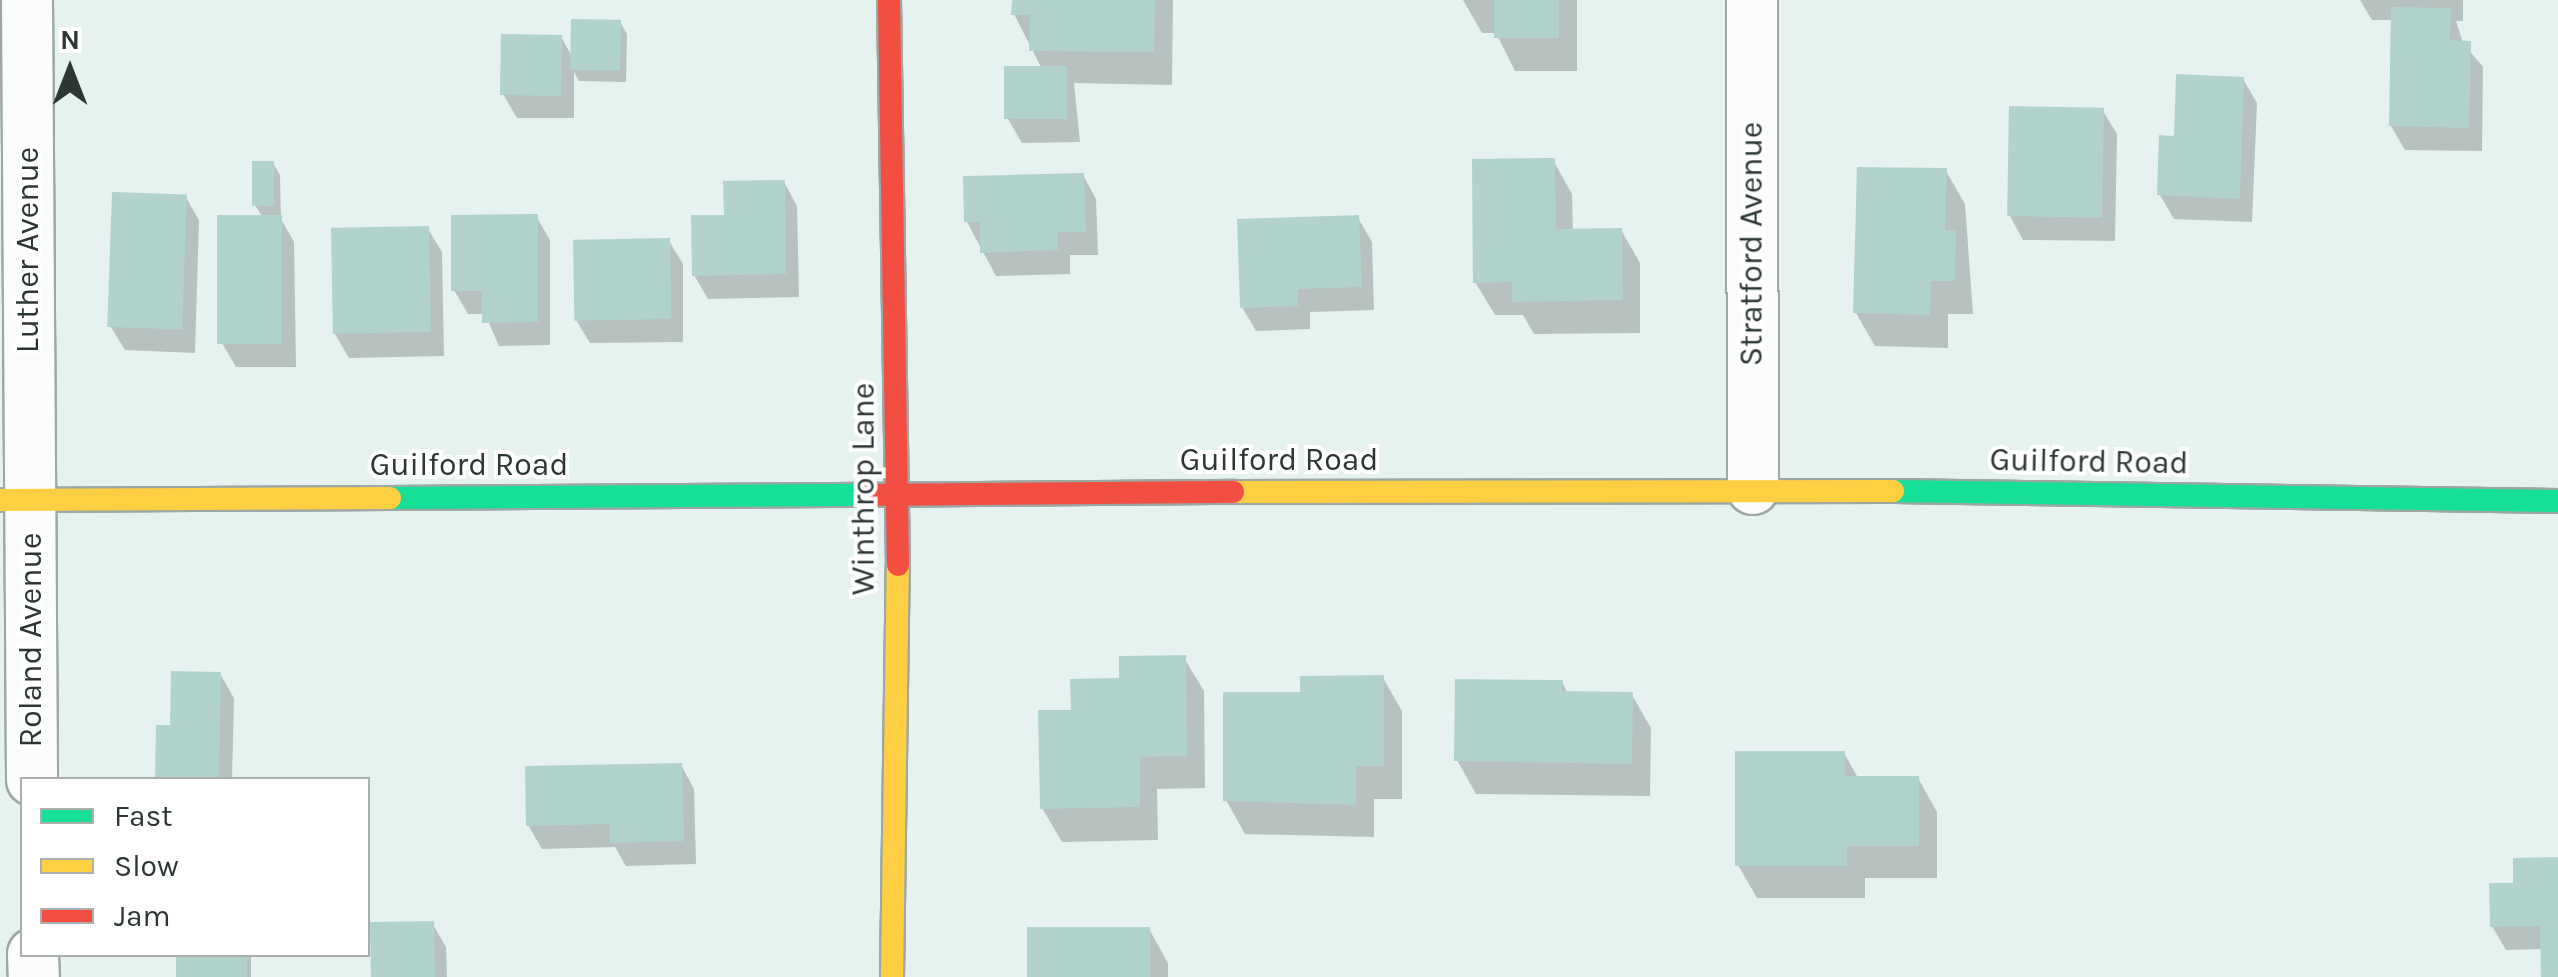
<!DOCTYPE html>
<style>
body{margin:0}
#map{position:relative;width:2558px;height:977px;overflow:hidden;background:#e5f2ef;font-family:Karla,sans-serif}
div>[style]{position:absolute}
.shadow>*{inset:0;background:#0003;transform-origin:0 0}
.building>*{inset:0;background:#b1d3cc;transform-origin:0 0}
.roads{filter:drop-shadow(2px 0 #9da8a5) drop-shadow(-2px 0 #9da8a5) drop-shadow(0 2px #9da8a5) drop-shadow(0 -2px #9da8a5)}
.street>*{height:50px;margin:-25px;padding:0 25px;transform-origin:25px;border-radius:25px;background:#fbfdfd}
.fast>*{height:22px;margin:-11px;padding:0 11px;transform-origin:11px;border-radius:11px;background:#16e098}
.slow>*{height:22px;margin:-11px;padding:0 11px;transform-origin:11px;border-radius:11px;background:#ffcf43}
.jam>*{height:22px;margin:-11px;padding:0 11px;transform-origin:11px;border-radius:11px;background:#f24e42}
span{translate:-50% -50%;white-space:nowrap;text-align:center;line-height:1.15;-webkit-text-stroke:8px #fff;paint-order:stroke}
.street-label{font-size:32px;color:#2c3634}
.legend{position:absolute;left:20px;top:777px;width:350px;height:180px;box-sizing:border-box;background:#fff;border:2px solid #abafae;margin:0;padding:12px 18px;list-style:none;font-size:30px;color:#2c3634}
.legend li{display:flex;align-items:center;gap:20px;height:50px}
.legend b{width:50px;border:2px solid #abafae}
.north{position:absolute;left:20px;top:20px;width:100px;height:100px;-webkit-text-stroke:8px #fff;paint-order:stroke;rotate:0deg;font-size:28px;font-weight:700;line-height:40px;text-align:center;color:#2c3634}
.north::after{content:'';display:block;margin:auto;width:35px;height:45px;background:#2c3634;clip-path:polygon(50% 0,100% 100%,50% 72%,0 100%)}
</style>
<div id="map">
<div class="shadow">
<i style="clip-path:polygon(1014px 0,1173px 0,1172px 85px,1074px 83px,1080px 142px,1022px 143px,1008px 119px,1042px 69px,1014px 14px)"></i>
<i style="clip-path:polygon(1463px 0,1577px 0,1577px 71px,1515px 71px,1496px 33px,1482px 33px)"></i>
<i style="clip-path:polygon(2360px 0,2463px 0,2463px 21px,2456px 21px,2463px 43px,2483px 67px,2482px 151px,2405px 150px,2391px 126px,2393px 20px,2372px 20px)"></i>
<i style="clip-path:polygon(620px 22px,627px 34px,626px 82px,579px 81px,574px 72px,574px 118px,517px 118px,503px 94px,561px 37px,573px 58px)"></i>
<i style="clip-path:polygon(2243px 79px,2257px 103px,2252px 222px,2174px 219px,2160px 195px,2177px 139px)"></i>
<i style="clip-path:polygon(2103px 111px,2117px 134px,2115px 241px,2023px 240px,2010px 216px)"></i>
<i style="clip-path:polygon(1553px 160px,1572px 194px,1573px 231px,1621px 230px,1640px 263px,1640px 333px,1534px 334px,1523px 315px,1495px 315px,1475px 282px)"></i>
<i style="clip-path:polygon(273px 163px,280px 175px,281px 219px,294px 242px,296px 367px,236px 367px,222px 343px,263px 218px,255px 205px)"></i>
<i style="clip-path:polygon(1946px 171px,1965px 204px,1973px 314px,1948px 314px,1948px 348px,1875px 346px,1856px 313px)"></i>
<i style="clip-path:polygon(1083px 175px,1096px 199px,1098px 255px,1070px 255px,1070px 274px,996px 276px,967px 222px)"></i>
<i style="clip-path:polygon(784px 182px,797px 206px,799px 297px,708px 299px,694px 275px,726px 217px)"></i>
<i style="clip-path:polygon(185px 196px,199px 220px,195px 353px,125px 350px,111px 327px)"></i>
<i style="clip-path:polygon(536px 216px,550px 240px,550px 345px,499px 346px,485px 314px,468px 314px,454px 290px)"></i>
<i style="clip-path:polygon(1358px 218px,1372px 242px,1374px 310px,1310px 312px,1310px 329px,1256px 331px,1242px 307px)"></i>
<i style="clip-path:polygon(428px 229px,442px 252px,444px 356px,349px 358px,335px 334px)"></i>
<i style="clip-path:polygon(669px 241px,683px 264px,683px 342px,590px 343px,576px 320px)"></i>
<i style="clip-path:polygon(1184px 658px,1204px 691px,1205px 788px,1157px 789px,1158px 840px,1062px 842px,1042px 808px,1074px 712px)"></i>
<i style="clip-path:polygon(220px 674px,234px 698px,232px 780px,157px 780px,172px 728px)"></i>
<i style="clip-path:polygon(1383px 678px,1402px 711px,1402px 799px,1374px 799px,1374px 837px,1245px 834px,1226px 800px,1302px 695px)"></i>
<i style="clip-path:polygon(1562px 682px,1568px 694px,1632px 695px,1651px 728px,1650px 796px,1476px 794px,1457px 760px)"></i>
<i style="clip-path:polygon(1844px 753px,1858px 778px,1918px 778px,1937px 812px,1937px 878px,1865px 878px,1865px 898px,1757px 898px,1738px 865px)"></i>
<i style="clip-path:polygon(681px 765px,694px 789px,696px 864px,626px 866px,615px 847px,542px 849px,528px 825px)"></i>
<i style="clip-path:polygon(2558px 859px,2558px 977px,2543px 977px,2543px 949px,2506px 950px,2492px 926px,2516px 886px)"></i>
<i style="clip-path:polygon(432px 923px,446px 947px,447px 977px,374px 977px)"></i>
<i style="clip-path:polygon(1149px 929px,1168px 963px,1168px 977px,1029px 977px)"></i>
<i style="left:178px;top:954px;width:73px;height:23px"></i>
</div>
<div class="building">
<i style="clip-path:polygon(1012px 0,1155px 0,1154px 52px,1029px 51px,1030px 15px,1011px 15px)"></i>
<i style="left:1494px;top:0;width:65px;height:38px"></i>
<i style="clip-path:polygon(2391px 7px,2451px 8px,2450px 40px,2471px 41px,2469px 128px,2389px 126px)"></i>
<i style="left:571px;top:19px;width:50px;height:51px;rotate:1deg"></i>
<i style="left:501px;top:34px;width:61px;height:61px;rotate:1deg"></i>
<i style="left:1004px;top:66px;width:63px;height:53px"></i>
<i style="clip-path:polygon(2176px 74px,2244px 77px,2240px 199px,2157px 195px,2159px 135px,2174px 136px)"></i>
<i style="left:2009px;top:106px;width:95px;height:110px;rotate:1deg"></i>
<i style="clip-path:polygon(1555px 158px,1556px 229px,1622px 228px,1623px 300px,1512px 302px,1512px 282px,1473px 283px,1472px 159px)"></i>
<i style="left:252px;top:161px;width:22px;height:45px"></i>
<i style="clip-path:polygon(1857px 167px,1947px 168px,1945px 230px,1956px 231px,1955px 281px,1931px 281px,1930px 315px,1853px 313px)"></i>
<i style="clip-path:polygon(1084px 173px,1086px 232px,1058px 232px,1058px 250px,980px 253px,980px 222px,964px 222px,963px 176px)"></i>
<i style="clip-path:polygon(785px 180px,786px 274px,692px 276px,691px 215px,724px 215px,723px 181px)"></i>
<i style="left:112px;top:192px;width:75px;height:135px;rotate:2deg"></i>
<i style="clip-path:polygon(538px 214px,538px 322px,482px 323px,482px 291px,451px 291px,451px 215px)"></i>
<i style="left:282px;top:215px;width:129px;height:65px;rotate:90deg"></i>
<i style="clip-path:polygon(1359px 215px,1362px 287px,1298px 289px,1298px 306px,1240px 308px,1237px 219px)"></i>
<i style="left:429px;top:226px;width:106px;height:98px;rotate:89deg"></i>
<i style="left:670px;top:238px;width:81px;height:97px;rotate:89deg"></i>
<i style="clip-path:polygon(1186px 655px,1187px 756px,1140px 757px,1140px 807px,1040px 809px,1038px 710px,1071px 710px,1070px 679px,1119px 678px,1119px 656px)"></i>
<i style="clip-path:polygon(171px 671px,221px 672px,219px 780px,155px 780px,156px 725px,170px 725px)"></i>
<i style="clip-path:polygon(1384px 675px,1384px 766px,1356px 766px,1356px 805px,1223px 801px,1223px 692px,1300px 692px,1300px 676px)"></i>
<i style="clip-path:polygon(1455px 679px,1563px 680px,1562px 691px,1633px 692px,1632px 764px,1454px 761px)"></i>
<i style="clip-path:polygon(1735px 751px,1845px 751px,1845px 776px,1919px 776px,1919px 846px,1847px 846px,1847px 866px,1735px 866px)"></i>
<i style="clip-path:polygon(682px 763px,684px 841px,610px 843px,610px 824px,526px 826px,525px 766px)"></i>
<i style="clip-path:polygon(2558px 857px,2558px 977px,2541px 977px,2540px 926px,2490px 927px,2489px 883px,2513px 883px,2513px 858px)"></i>
<i style="left:434px;top:921px;width:56px;height:64px;rotate:89deg"></i>
<i style="left:1027px;top:927px;width:123px;height:50px"></i>
<i style="left:176px;top:954px;width:71px;height:23px"></i>
</div>
<div class="roads">
<div class="street">
<i style="left:27px;top:0;width:780px;rotate:89.63deg"></i>
<i style="left:1752px;top:0;width:489px;rotate:89.9deg"></i>
<i style="left:33px;top:954px;width:23px;rotate:88deg"></i>
</div>
<div class="fast">
<i style="left:1893px;top:491px;width:665px;rotate:0.86deg"></i>
<i style="left:390px;top:498px;width:480px;rotate:-0.4deg"></i>
</div>
<div class="slow">
<i style="left:1233px;top:492px;width:660px;rotate:-0.09deg"></i>
<i style="left:0;top:500px;width:390px;rotate:-0.3deg"></i>
<i style="left:892px;top:977px;width:412px;rotate:-89.2deg"></i>
</div>
<div class="jam">
<i style="left:889px;top:0;width:565px;rotate:89.09deg"></i>
<i style="left:870px;top:495px;width:363px;rotate:-0.5deg"></i>
</div>
</div>
<div class="street-label">
<span style="left:1752px;top:244px;rotate:-90deg">Stratford Avenue</span>
<span style="left:28px;top:250px;rotate:-90deg">Luther Avenue</span>
<span style="left:1279px;top:460px">Guilford Road</span>
<span style="left:2089px;top:462px;rotate:1deg">Guilford Road</span>
<span style="left:469px;top:465px">Guilford Road</span>
<span style="left:864px;top:489px;rotate:-90deg">Winthrop Lane</span>
<span style="left:31px;top:640px;rotate:-90deg">Roland Avenue</span>
</div>
<ul class="legend">
<li><b style="height:12px;background:#16e098"></b>Fast</li>
<li><b style="height:12px;background:#ffcf43"></b>Slow</li>
<li><b style="height:12px;background:#f24e42"></b>Jam</li>
</ul>
<div class="north">N</div>
</div>
